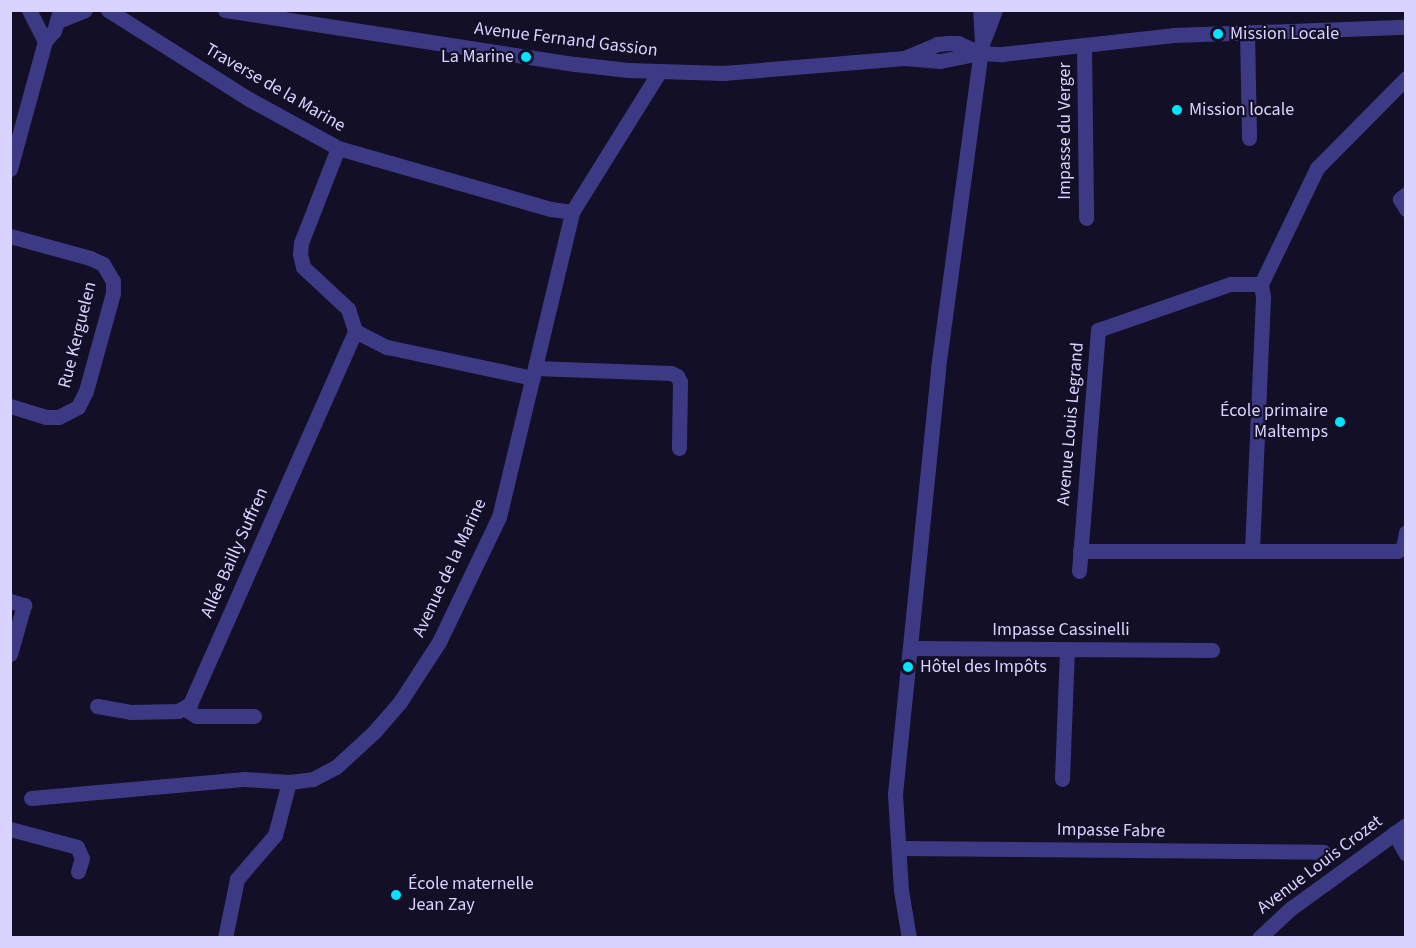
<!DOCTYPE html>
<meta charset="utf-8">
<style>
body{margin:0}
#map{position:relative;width:1416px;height:948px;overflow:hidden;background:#130f26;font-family:"Source Sans 3",sans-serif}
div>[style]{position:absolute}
.minor>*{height:15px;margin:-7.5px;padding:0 7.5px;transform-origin:7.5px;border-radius:7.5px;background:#3d3a85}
.dots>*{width:16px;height:16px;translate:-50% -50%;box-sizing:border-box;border:3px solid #130f26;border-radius:50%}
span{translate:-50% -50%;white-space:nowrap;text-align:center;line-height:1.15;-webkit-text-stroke:4.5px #130f26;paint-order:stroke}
.poi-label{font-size:18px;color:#d9d4ff}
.left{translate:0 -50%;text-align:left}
.right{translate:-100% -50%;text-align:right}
.street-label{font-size:18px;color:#d9d4ff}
.frame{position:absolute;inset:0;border:12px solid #d9d4ff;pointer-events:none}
</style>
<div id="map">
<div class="minor">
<i style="left:29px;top:10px;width:35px;rotate:63deg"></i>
<i style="left:108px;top:10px;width:167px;rotate:32.3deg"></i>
<i style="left:249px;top:99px;width:102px;rotate:28.8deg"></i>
<i style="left:338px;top:148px;width:222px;rotate:16deg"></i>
<i style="left:551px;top:209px;width:21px;rotate:8deg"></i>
<i style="left:225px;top:10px;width:354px;rotate:8.8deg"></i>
<i style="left:575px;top:64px;width:53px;rotate:6.5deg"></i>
<i style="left:628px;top:70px;width:95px;rotate:1.8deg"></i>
<i style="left:723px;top:73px;width:182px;rotate:-4.7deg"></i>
<i style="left:904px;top:58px;width:36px;rotate:5deg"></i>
<i style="left:940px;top:61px;width:41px;rotate:-11.3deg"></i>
<i style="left:980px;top:53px;width:22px;rotate:3deg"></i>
<i style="left:1002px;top:54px;width:172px;rotate:-6.3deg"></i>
<i style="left:1173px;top:35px;width:233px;rotate:-2deg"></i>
<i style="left:58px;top:21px;width:29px;rotate:-22deg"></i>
<i style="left:1247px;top:32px;width:106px;rotate:88.9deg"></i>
<i style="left:982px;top:44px;width:36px;rotate:-69deg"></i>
<i style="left:1084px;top:45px;width:173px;rotate:89.3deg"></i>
<i style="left:907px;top:57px;width:33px;rotate:-23deg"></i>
<i style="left:937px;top:44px;width:11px;rotate:-5deg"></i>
<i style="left:948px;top:43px;width:10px"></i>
<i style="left:958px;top:43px;width:24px;rotate:24deg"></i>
<i style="left:338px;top:148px;width:102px;rotate:111.3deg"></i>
<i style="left:301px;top:243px;width:11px;rotate:95deg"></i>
<i style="left:300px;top:254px;width:13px;rotate:77deg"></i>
<i style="left:303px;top:267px;width:62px;rotate:43deg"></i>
<i style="left:348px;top:309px;width:23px;rotate:72deg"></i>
<i style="left:355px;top:331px;width:36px;rotate:27deg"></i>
<i style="left:387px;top:347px;width:149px;rotate:12deg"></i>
<i style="left:10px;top:169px;width:133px;rotate:-74.7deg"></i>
<i style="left:45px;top:41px;width:13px;rotate:-48deg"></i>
<i style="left:54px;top:31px;width:22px;rotate:-74deg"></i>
<i style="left:1406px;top:194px;width:8px;rotate:140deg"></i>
<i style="left:1400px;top:199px;width:12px;rotate:59deg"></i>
<i style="left:10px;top:236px;width:83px;rotate:15.4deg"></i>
<i style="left:90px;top:258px;width:14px;rotate:25deg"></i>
<i style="left:103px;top:264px;width:20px;rotate:60deg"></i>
<i style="left:113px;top:281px;width:12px;rotate:90deg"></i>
<i style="left:113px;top:293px;width:102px;rotate:105.4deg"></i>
<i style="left:86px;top:391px;width:18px;rotate:117deg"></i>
<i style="left:78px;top:407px;width:22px;rotate:153deg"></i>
<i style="left:58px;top:417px;width:12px;rotate:180deg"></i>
<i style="left:46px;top:417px;width:38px;rotate:-163deg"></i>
<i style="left:1261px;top:284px;width:129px;rotate:-64.2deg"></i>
<i style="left:1317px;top:168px;width:127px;rotate:-45.3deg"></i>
<i style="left:535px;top:368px;width:136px;rotate:2.1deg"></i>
<i style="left:671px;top:373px;width:7px;rotate:27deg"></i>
<i style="left:677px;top:376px;width:7px;rotate:63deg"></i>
<i style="left:680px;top:382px;width:66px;rotate:90.9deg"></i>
<i style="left:1252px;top:550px;width:253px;rotate:-87.5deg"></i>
<i style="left:1263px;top:297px;width:13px;rotate:-99deg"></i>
<i style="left:1080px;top:551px;width:317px"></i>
<i style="left:1397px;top:551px;width:7px;rotate:-27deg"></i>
<i style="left:1403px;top:548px;width:16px;rotate:-79deg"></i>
<i style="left:1079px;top:571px;width:242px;rotate:-85.5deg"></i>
<i style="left:1098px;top:330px;width:140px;rotate:-19.2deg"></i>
<i style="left:1230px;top:284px;width:31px"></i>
<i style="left:10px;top:601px;width:15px;rotate:16deg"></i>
<i style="left:24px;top:605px;width:51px;rotate:105.9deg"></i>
<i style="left:910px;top:648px;width:302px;rotate:0.4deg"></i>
<i style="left:97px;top:706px;width:34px;rotate:10deg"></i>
<i style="left:130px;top:712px;width:48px;rotate:-1.2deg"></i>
<i style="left:178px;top:711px;width:14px;rotate:-30deg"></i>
<i style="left:190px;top:704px;width:408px;rotate:-66.1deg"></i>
<i style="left:185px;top:709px;width:13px;rotate:32deg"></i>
<i style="left:196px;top:716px;width:58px"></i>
<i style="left:1062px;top:779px;width:129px;rotate:-87.8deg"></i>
<i style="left:31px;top:798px;width:215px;rotate:-5.1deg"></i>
<i style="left:245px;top:779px;width:44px;rotate:3.9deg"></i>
<i style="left:289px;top:782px;width:24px;rotate:-7deg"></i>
<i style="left:313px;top:779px;width:26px;rotate:-28deg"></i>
<i style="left:336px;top:767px;width:52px;rotate:-42.6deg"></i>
<i style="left:374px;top:732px;width:40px;rotate:-49deg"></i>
<i style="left:400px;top:702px;width:72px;rotate:-57deg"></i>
<i style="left:439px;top:642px;width:139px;rotate:-64.4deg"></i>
<i style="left:499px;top:517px;width:314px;rotate:-76.5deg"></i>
<i style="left:572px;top:212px;width:165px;rotate:-58.1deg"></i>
<i style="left:10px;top:829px;width:69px;rotate:15deg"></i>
<i style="left:77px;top:847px;width:12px;rotate:66deg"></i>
<i style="left:82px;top:858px;width:14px;rotate:107deg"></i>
<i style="left:1394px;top:833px;width:24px;rotate:60deg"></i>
<i style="left:899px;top:848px;width:424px;rotate:0.5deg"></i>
<i style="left:225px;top:938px;width:60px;rotate:-78.5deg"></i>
<i style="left:237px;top:879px;width:58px;rotate:-49.2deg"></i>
<i style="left:275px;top:835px;width:55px;rotate:-75.2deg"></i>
<i style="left:909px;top:938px;width:49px;rotate:-99.5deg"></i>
<i style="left:901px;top:890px;width:96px;rotate:-93.6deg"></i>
<i style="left:895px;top:794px;width:428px;rotate:-84.2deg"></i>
<i style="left:938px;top:368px;width:327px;rotate:-82.3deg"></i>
<i style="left:982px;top:44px;width:34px;rotate:-93deg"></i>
<i style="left:1259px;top:938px;width:42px;rotate:-43.1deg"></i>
<i style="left:1290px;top:909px;width:143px;rotate:-35.9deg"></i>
</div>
<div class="dots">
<i style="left:1218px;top:34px;background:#00e5ff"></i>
<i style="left:526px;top:57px;background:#00e5ff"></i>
<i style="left:1177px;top:110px;background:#00e5ff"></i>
<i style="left:1340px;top:422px;background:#00e5ff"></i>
<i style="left:908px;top:667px;background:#00e5ff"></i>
<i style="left:396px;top:895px;background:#00e5ff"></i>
</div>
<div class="poi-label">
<span class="left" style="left:1230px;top:34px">Mission Locale</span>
<span class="right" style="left:514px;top:57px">La Marine</span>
<span class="left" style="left:1189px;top:110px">Mission locale</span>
<span class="right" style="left:1328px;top:422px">École primaire<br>Maltemps</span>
<span class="left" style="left:920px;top:667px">Hôtel des Impôts</span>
<span class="left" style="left:408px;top:895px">École maternelle<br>Jean Zay</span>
</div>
<div class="street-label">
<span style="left:566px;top:40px;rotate:7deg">Avenue Fernand Gassion</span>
<span style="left:275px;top:88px;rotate:30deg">Traverse de la Marine</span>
<span style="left:1065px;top:131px;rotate:-90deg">Impasse du Verger</span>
<span style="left:78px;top:335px;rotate:-76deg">Rue Kerguelen</span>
<span style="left:1071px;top:424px;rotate:-85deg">Avenue Louis Legrand</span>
<span style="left:235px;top:553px;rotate:-66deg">Allée Bailly Suffren</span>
<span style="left:450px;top:568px;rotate:-65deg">Avenue de la Marine</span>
<span style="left:1061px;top:630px">Impasse Cassinelli</span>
<span style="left:1111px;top:831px;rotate:1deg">Impasse Fabre</span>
<span style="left:1320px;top:865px;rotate:-37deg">Avenue Louis Crozet</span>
</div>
<div class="frame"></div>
</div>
